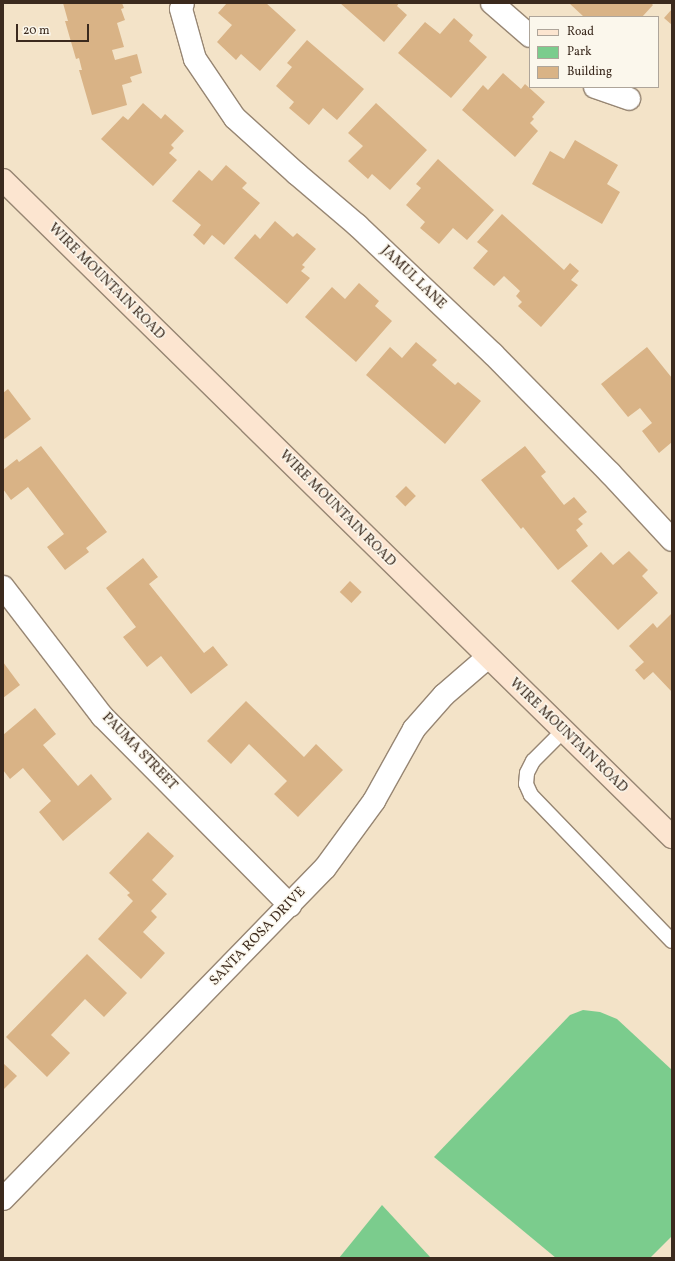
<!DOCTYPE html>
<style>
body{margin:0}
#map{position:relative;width:675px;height:1261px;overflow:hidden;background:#f3e3c8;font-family:Vollkorn,serif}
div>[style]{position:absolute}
.green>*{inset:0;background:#7bcc8d}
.building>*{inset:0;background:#d9b386;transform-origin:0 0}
.roads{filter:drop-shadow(1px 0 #978673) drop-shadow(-1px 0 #978673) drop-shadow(0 1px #978673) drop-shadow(0 -1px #978673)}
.service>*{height:14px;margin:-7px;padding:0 7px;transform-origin:7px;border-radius:7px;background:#fff}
.minor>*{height:22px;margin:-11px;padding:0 11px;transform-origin:11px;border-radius:11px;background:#fff}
.secondary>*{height:22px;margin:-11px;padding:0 11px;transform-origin:11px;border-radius:11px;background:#fce5d0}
span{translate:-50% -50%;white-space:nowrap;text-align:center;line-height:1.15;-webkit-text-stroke:3px #fbf7ec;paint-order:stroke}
.street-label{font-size:14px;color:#3b2a1e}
.frame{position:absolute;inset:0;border:4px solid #3b2a1e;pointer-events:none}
.legend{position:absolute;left:529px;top:16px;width:130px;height:72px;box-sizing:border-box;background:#fbf7ec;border:1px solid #aea59a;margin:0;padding:5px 7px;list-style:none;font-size:12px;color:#3b2a1e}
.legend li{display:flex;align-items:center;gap:8px;height:20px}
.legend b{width:20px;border:1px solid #aea59a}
.scale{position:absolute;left:16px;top:24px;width:73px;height:18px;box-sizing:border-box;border:2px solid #3b2a1e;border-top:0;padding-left:5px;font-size:12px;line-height:14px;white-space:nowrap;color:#3b2a1e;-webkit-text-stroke:3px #fbf7ec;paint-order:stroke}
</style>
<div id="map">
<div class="green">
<i style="clip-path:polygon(583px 1010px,600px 1012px,617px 1019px,672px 1070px,672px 1236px,650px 1258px,556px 1258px,434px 1157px,570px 1015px)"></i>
<i style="clip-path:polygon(382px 1205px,431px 1258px,339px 1258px)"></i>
</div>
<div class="building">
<i style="clip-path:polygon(63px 3px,122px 3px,124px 8px,121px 9px,125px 20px,117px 23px,124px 47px,112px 50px,115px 60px,137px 54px,142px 73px,130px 77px,132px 82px,122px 85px,127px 105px,92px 115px,79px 70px,82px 70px,79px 58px,76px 59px,65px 21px,68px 21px)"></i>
<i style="clip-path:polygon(227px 3px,266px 3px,296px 30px,260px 71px,241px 54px,236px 60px,217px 42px,232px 25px,218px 13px)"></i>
<i style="clip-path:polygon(340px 3px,399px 3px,397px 6px,407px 15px,384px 42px)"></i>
<i style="clip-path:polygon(569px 3px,651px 3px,653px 5px,642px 17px,584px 17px)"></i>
<i style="clip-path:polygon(672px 9px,672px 25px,664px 18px)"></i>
<i style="clip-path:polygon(454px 18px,473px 35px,469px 41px,487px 57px,451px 98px,398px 53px,425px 22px,440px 34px)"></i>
<i style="clip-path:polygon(307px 40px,364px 89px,337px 120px,323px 108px,309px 125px,289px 108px,294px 102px,276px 86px,292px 67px,287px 63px)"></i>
<i style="clip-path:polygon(503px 73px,521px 89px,525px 84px,545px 102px,532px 117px,534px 119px,530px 123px,538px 131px,515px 157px,462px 110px,483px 85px,488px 90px)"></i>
<i style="clip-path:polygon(143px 103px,161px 119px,165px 114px,184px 131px,171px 145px,174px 148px,169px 153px,177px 160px,153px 186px,101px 139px,123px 116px,128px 120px)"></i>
<i style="clip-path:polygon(376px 103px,427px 150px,390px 190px,372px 174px,368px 179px,348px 161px,363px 146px,348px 133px)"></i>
<i style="clip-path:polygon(575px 140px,618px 165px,607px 184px,620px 192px,602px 224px,532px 184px,550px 151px,564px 159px)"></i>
<i style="clip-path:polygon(438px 159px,494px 210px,467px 240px,453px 228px,439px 244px,420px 228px,425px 222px,406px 205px,421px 188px,416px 184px)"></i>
<i style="clip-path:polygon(226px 165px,247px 183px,242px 188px,260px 203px,224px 245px,212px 235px,204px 245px,193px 235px,201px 225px,172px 201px,199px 170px,212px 181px)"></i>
<i style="clip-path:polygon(502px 214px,564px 270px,570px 263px,579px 271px,571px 280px,578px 285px,541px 327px,518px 306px,522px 302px,516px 296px,520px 291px,504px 276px,494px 286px,473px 268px,488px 251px,477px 242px)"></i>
<i style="clip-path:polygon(275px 221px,293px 237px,297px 233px,316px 249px,302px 265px,305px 267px,301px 271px,310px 278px,287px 304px,234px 258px,255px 234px,260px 239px)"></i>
<i style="clip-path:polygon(359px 283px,379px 301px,375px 306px,392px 321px,356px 362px,305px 317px,332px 287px,345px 299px)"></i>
<i style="clip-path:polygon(416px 342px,437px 360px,432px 365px,455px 385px,458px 382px,481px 401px,445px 444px,366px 375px,390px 347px,402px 358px)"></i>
<i style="clip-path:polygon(647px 347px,672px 378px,672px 442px,659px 453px,642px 431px,652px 423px,640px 408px,628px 417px,601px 384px)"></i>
<i style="clip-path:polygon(8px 389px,31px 419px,3px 440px,3px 393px)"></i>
<i style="clip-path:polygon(41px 446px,107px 532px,86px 548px,89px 552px,65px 570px,47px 547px,64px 534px,28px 487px,11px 500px,3px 489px,3px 470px,17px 459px,19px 462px)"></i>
<i style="clip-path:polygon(525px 446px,546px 472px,541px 476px,564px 505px,574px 497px,587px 512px,578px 519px,583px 524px,576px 530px,588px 546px,558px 570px,523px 527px,521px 529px,481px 480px)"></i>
<i style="left:406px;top:486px;width:14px;height:15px;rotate:45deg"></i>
<i style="clip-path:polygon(629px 551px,648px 570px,642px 576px,658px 593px,618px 630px,571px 581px,601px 552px,613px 565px)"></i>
<i style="clip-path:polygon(143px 558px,158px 577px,149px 584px,204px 653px,213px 646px,228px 665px,191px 694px,161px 656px,147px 667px,123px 637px,136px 627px,106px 588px)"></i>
<i style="left:350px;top:581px;width:16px;height:15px;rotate:43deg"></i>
<i style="clip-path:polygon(672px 613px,672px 692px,653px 672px,644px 680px,635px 670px,644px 662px,629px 646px,653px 623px,657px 628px)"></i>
<i style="clip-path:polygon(3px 662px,20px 685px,3px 698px)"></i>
<i style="clip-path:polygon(246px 701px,304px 757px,316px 744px,343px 770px,298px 817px,274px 794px,287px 781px,249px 744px,231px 764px,207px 741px)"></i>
<i style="clip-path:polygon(35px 708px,56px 734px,43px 745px,78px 786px,91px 774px,112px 799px,63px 841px,39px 812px,51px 801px,23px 768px,10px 779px,3px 770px,3px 735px)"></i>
<i style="clip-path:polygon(148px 832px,174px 856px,152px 880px,167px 894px,151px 911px,157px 917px,143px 932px,165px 953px,141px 979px,98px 939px,133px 901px,127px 895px,130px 893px,109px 873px)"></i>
<i style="clip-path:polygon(87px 954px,127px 993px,104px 1017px,85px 999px,51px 1035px,70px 1053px,47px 1077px,6px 1037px)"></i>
<i style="clip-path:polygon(3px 1063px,17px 1076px,3px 1090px)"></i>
</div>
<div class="roads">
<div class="service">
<i style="left:563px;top:731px;width:42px;rotate:135deg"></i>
<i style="left:533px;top:761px;width:13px;rotate:117deg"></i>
<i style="left:527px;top:773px;width:11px;rotate:95deg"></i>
<i style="left:526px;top:784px;width:12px;rotate:66deg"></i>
<i style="left:531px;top:795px;width:203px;rotate:46deg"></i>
</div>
<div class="minor">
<i style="left:183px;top:3px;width:6px;rotate:108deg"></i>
<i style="left:181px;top:9px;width:52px;rotate:74.4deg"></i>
<i style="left:195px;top:59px;width:71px;rotate:55.9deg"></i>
<i style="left:235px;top:118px;width:84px;rotate:42.1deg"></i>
<i style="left:297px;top:174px;width:79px;rotate:40.4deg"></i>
<i style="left:357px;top:225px;width:187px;rotate:43.5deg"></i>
<i style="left:493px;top:354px;width:167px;rotate:45.5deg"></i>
<i style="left:610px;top:473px;width:91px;rotate:47.2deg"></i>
<i style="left:492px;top:3px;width:50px;rotate:41deg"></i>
<i style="left:595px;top:87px;width:36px;rotate:19deg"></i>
<i style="left:3px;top:587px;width:163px;rotate:52.5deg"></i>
<i style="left:102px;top:716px;width:267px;rotate:45.2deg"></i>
<i style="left:3px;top:1199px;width:462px;rotate:-45.8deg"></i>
<i style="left:325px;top:868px;width:83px;rotate:-53.8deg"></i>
<i style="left:374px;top:801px;width:82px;rotate:-60.9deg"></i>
<i style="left:414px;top:729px;width:45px;rotate:-48.6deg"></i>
<i style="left:444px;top:695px;width:58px;rotate:-40.8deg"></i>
</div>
<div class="secondary">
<i style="left:3px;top:180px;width:938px;rotate:44.48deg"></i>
</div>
</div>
<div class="street-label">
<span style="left:413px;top:278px;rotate:44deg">JAMUL LANE</span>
<span style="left:106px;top:282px;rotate:45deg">WIRE MOUNTAIN ROAD</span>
<span style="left:337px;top:509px;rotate:45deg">WIRE MOUNTAIN ROAD</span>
<span style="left:568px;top:736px;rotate:44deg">WIRE MOUNTAIN ROAD</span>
<span style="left:139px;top:752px;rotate:46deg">PAUMA STREET</span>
<span style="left:258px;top:937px;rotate:-46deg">SANTA ROSA DRIVE</span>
</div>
<div class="frame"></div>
<ul class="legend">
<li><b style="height:5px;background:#fce5d0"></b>Road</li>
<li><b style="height:11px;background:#7bcc8d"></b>Park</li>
<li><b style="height:11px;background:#d9b386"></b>Building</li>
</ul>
<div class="scale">20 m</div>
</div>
